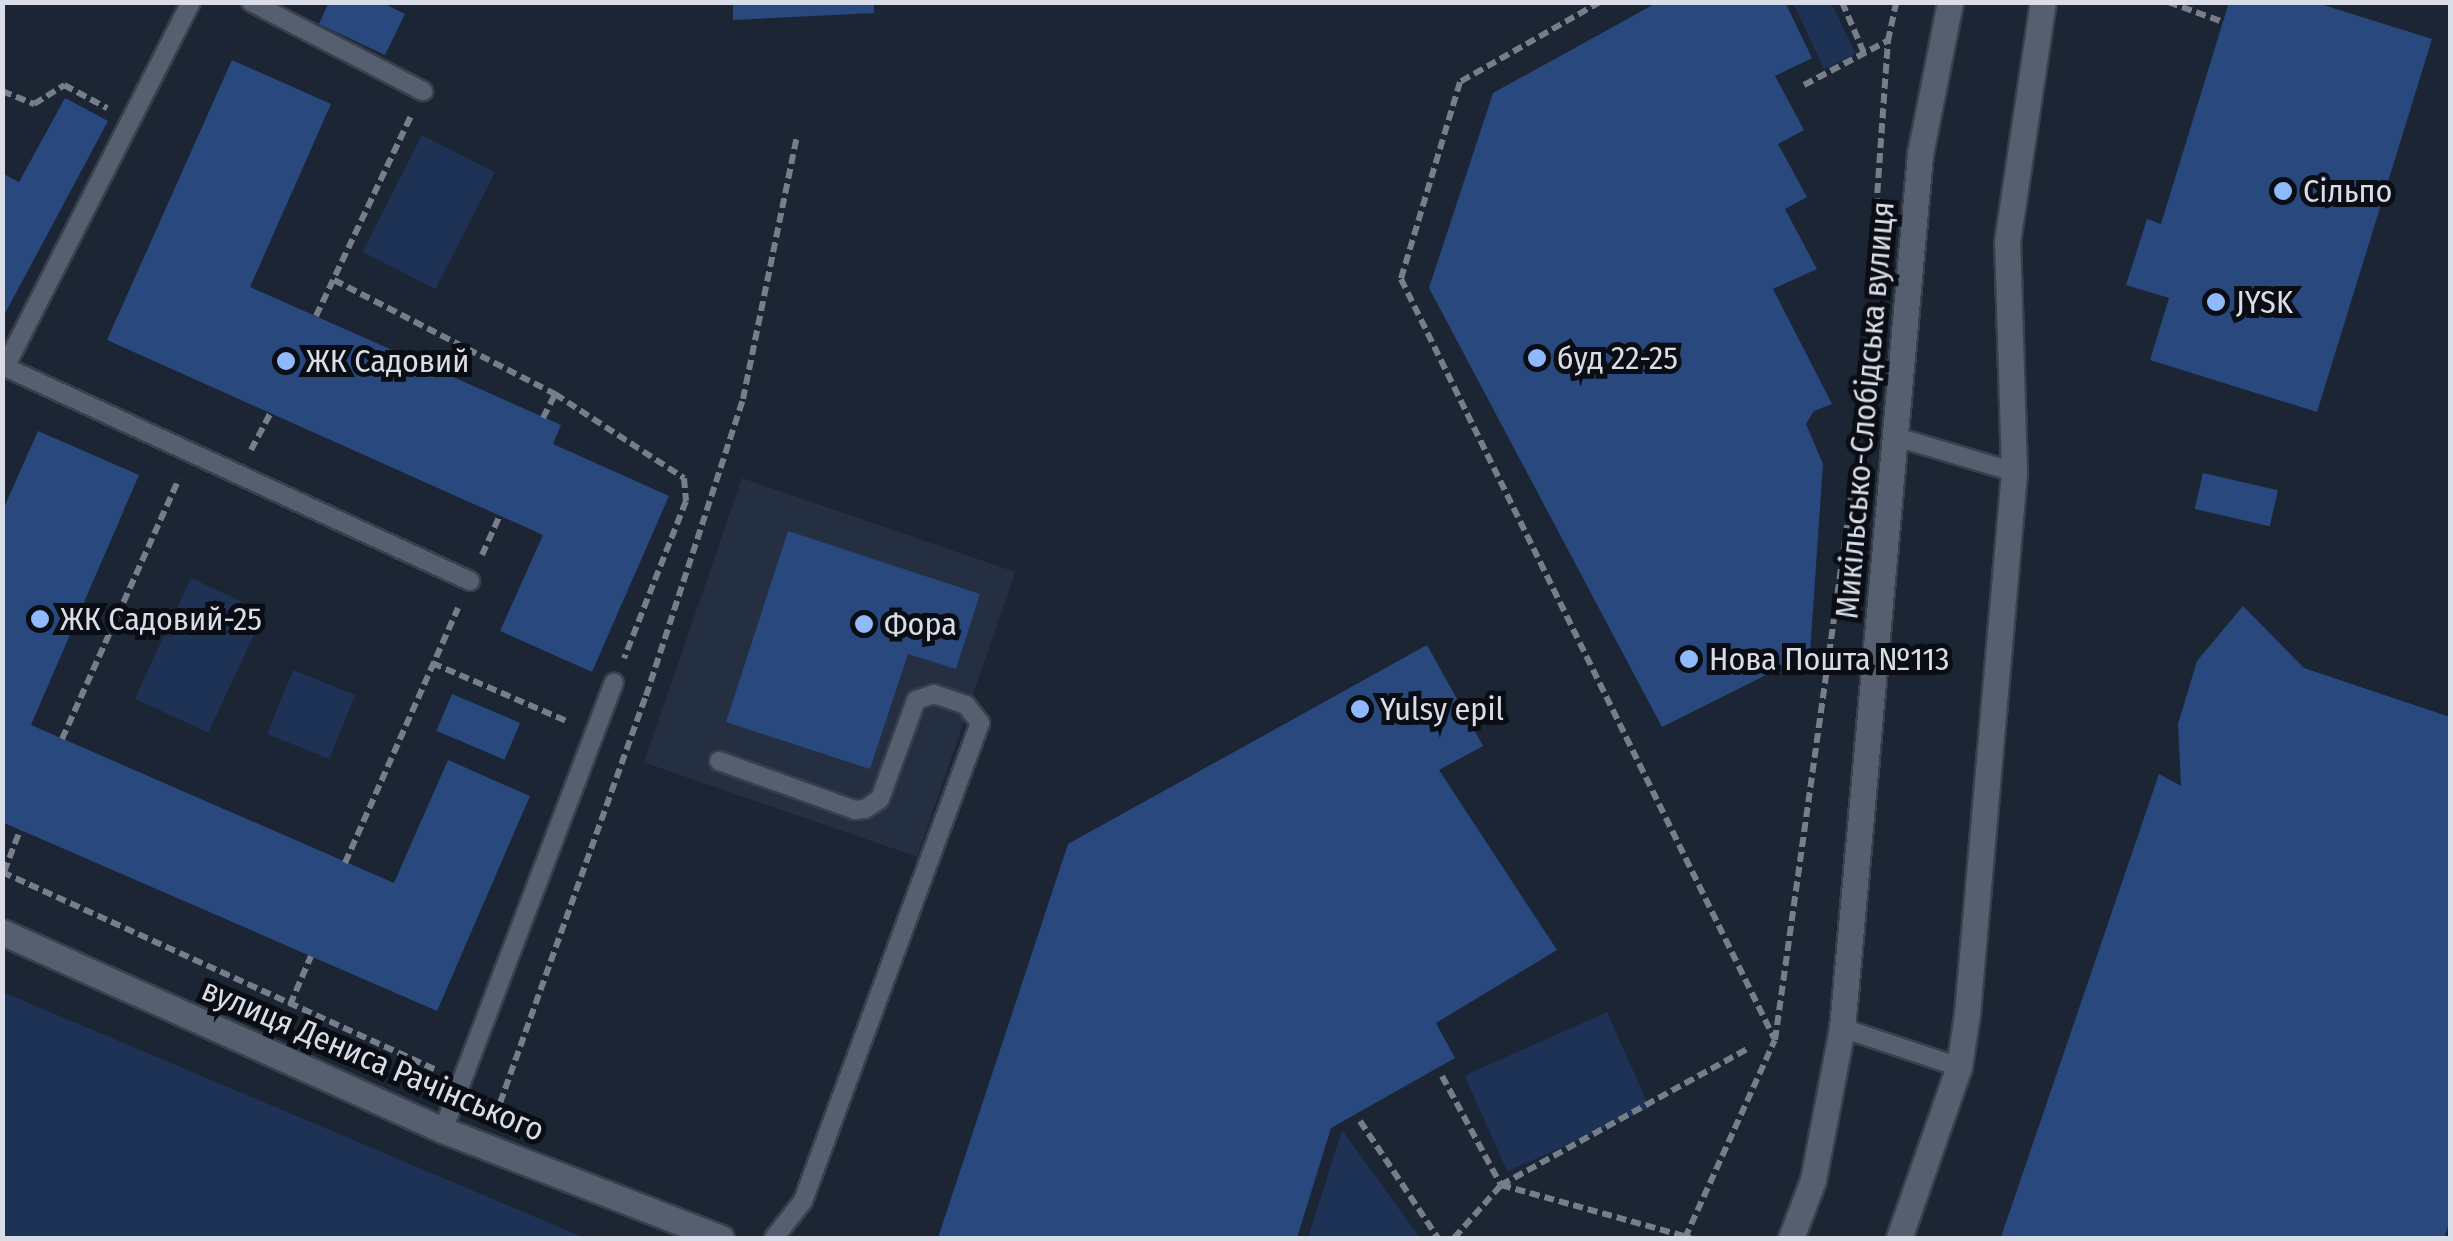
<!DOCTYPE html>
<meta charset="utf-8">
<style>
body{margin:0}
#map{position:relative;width:2453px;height:1241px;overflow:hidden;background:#1c2533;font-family:"Fira Sans Condensed",sans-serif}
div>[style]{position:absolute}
.built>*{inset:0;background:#243042;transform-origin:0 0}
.green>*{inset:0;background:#1d3254;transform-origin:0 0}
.building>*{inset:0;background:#28487e;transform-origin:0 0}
.path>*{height:6px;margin-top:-3px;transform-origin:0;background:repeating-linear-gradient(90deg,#767e8a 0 10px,transparent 0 15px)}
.roads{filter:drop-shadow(2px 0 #39404b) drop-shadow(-2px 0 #39404b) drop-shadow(0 2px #39404b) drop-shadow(0 -2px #39404b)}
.service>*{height:18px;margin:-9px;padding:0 9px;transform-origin:9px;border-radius:9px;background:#555f6f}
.minor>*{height:25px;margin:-12.5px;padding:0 12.5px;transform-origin:12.5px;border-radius:12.5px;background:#555f6f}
.dots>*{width:28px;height:28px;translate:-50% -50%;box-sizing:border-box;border:5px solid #0a0e14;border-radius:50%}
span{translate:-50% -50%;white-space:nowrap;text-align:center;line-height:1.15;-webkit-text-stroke:10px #0a0e14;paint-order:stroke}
.poi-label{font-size:32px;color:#d8dde7}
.left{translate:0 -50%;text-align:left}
.street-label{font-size:32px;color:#d8dde7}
.frame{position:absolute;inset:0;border:5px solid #d8dde7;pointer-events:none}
</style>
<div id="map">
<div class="built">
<i style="left:742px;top:478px;width:289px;height:301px;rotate:19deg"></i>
</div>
<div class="green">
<i style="clip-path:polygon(1793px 3px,1831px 3px,1856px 54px,1824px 69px)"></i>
<i style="left:422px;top:135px;width:82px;height:131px;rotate:27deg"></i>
<i style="left:191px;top:578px;width:81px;height:133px;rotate:25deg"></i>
<i style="left:293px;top:670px;width:67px;height:69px;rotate:22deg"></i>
<i style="clip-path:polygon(3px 992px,585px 1238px,3px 1238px)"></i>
<i style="left:1607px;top:1012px;width:105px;height:156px;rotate:66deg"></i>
<i style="clip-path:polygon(1342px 1130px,1420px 1238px,1308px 1238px)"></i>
</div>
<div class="building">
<i style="clip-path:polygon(329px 2px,381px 2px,405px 14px,385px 55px,319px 24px)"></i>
<i style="clip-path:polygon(733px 2px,874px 2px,874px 13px,733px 20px)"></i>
<i style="clip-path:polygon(1658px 2px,1785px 2px,1812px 58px,1775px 76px,1804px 130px,1778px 144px,1807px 197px,1785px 209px,1817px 269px,1773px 289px,1832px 404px,1814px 411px,1806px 424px,1823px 464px,1810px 653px,1662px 727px,1429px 288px,1493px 93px)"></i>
<i style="clip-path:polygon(2229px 2px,2314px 2px,2432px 39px,2317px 412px,2150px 360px,2169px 298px,2126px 285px,2147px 219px,2161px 224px)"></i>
<i style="clip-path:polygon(232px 60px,331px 104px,250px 287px,561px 425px,553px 444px,669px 496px,592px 672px,500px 631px,543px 535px,107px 340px)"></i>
<i style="clip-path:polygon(65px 98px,108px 121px,2px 319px,2px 173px,19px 182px)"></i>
<i style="clip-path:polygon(38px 431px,139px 475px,31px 725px,394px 883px,448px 760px,530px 796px,437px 1011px,2px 822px,2px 512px)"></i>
<i style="left:2203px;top:473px;width:77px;height:37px;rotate:13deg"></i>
<i style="clip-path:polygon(788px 531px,980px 594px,956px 669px,908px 654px,870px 769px,726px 722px)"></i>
<i style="clip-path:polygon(2243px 606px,2304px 668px,2450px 717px,2450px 1221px,2444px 1238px,2001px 1237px,2159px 774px,2181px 786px,2178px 724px,2197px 661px)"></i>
<i style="clip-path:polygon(1427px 645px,1483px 746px,1439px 770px,1557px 950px,1436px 1023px,1455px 1058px,1331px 1128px,1297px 1238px,938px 1238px,1068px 844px)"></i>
<i style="left:452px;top:694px;width:74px;height:40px;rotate:23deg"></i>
</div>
<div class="path">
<i style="left:1600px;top:2px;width:161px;rotate:150.3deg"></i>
<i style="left:1460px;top:82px;width:206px;rotate:106.7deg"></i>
<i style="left:1401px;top:279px;width:846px;rotate:63.83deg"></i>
<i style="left:1842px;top:2px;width:56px;rotate:66.7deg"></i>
<i style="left:2168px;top:2px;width:59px;rotate:20deg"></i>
<i style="left:1804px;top:85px;width:94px;rotate:-27.9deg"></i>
<i style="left:2px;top:91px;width:35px;rotate:22deg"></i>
<i style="left:34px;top:104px;width:36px;rotate:-32deg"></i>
<i style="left:64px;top:85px;width:49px;rotate:28.1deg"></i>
<i style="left:334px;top:280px;width:249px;rotate:27.3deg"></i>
<i style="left:555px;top:394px;width:154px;rotate:33.1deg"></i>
<i style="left:684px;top:478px;width:23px;rotate:85deg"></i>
<i style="left:686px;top:501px;width:169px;rotate:111.5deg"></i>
<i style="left:1871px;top:283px;width:243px;rotate:-86deg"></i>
<i style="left:1888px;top:41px;width:40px;rotate:-78deg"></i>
<i style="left:316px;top:316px;width:224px;rotate:-64.6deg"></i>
<i style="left:543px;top:418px;width:27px;rotate:-63deg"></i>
<i style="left:251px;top:450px;width:41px;rotate:-62.2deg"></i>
<i style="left:482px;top:555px;width:44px;rotate:-65.8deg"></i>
<i style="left:432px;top:663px;width:149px;rotate:23.3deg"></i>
<i style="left:62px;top:739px;width:285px;rotate:-65.8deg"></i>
<i style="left:345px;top:863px;width:279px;rotate:-66.1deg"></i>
<i style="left:2px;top:872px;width:478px;rotate:24.5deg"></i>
<i style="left:4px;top:872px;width:45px;rotate:-69.1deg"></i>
<i style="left:290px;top:1005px;width:53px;rotate:-66.8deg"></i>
<i style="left:1442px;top:1076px;width:124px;rotate:61.6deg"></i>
<i style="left:1501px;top:1185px;width:197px;rotate:15.6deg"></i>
<i style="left:495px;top:1117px;width:447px;rotate:-70.3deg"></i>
<i style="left:646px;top:696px;width:312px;rotate:-71.9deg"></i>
<i style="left:743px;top:399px;width:269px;rotate:-78.4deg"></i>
<i style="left:1360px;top:1121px;width:141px;rotate:56.3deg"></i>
<i style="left:1454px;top:1238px;width:71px;rotate:-48.4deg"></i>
<i style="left:1501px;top:1185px;width:283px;rotate:-28.9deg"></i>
<i style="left:1685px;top:1238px;width:217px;rotate:-65.6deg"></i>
<i style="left:1775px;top:1040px;width:555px;rotate:-82.03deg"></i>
</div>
<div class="roads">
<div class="service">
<i style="left:191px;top:2px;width:410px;rotate:117deg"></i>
<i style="left:5px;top:367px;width:512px;rotate:24.71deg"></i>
<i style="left:251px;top:2px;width:194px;rotate:27.4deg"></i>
<i style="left:1896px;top:437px;width:123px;rotate:16.5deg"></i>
<i style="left:719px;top:761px;width:145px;rotate:19.8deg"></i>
<i style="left:855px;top:810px;width:10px;rotate:-6deg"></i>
<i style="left:865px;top:809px;width:18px;rotate:-34deg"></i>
<i style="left:880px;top:799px;width:105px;rotate:-70deg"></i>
<i style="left:916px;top:700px;width:19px;rotate:-18deg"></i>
<i style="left:934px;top:694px;width:34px;rotate:19deg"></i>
<i style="left:966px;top:705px;width:23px;rotate:52deg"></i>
<i style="left:980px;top:723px;width:510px;rotate:110.32deg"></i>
<i style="left:803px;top:1201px;width:47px;rotate:128.1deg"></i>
<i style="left:1842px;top:1028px;width:123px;rotate:18.4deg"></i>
<i style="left:443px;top:1130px;width:479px;rotate:-69.1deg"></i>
</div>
<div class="minor">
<i style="left:2px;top:932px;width:483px;rotate:24.2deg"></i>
<i style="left:443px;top:1130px;width:298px;rotate:21.2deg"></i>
<i style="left:1791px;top:1238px;width:62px;rotate:-69.2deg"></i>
<i style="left:1813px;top:1180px;width:155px;rotate:-79.2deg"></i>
<i style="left:1842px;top:1028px;width:877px;rotate:-84.9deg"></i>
<i style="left:1920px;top:154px;width:155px;rotate:-78.8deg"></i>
<i style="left:1899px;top:1238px;width:181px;rotate:-70.7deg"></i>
<i style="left:1959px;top:1067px;width:54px;rotate:-81.4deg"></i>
<i style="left:1967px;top:1014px;width:544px;rotate:-85.04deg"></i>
<i style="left:2014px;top:472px;width:230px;rotate:-91.7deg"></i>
<i style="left:2007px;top:242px;width:243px;rotate:-81.5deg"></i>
</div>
</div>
<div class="dots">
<i style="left:2283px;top:191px;background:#8fb8fd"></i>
<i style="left:2216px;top:302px;background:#8fb8fd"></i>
<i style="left:1537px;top:358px;background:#8fb8fd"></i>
<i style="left:286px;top:361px;background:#8fb8fd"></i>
<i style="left:40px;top:619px;background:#8fb8fd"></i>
<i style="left:864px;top:624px;background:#8fb8fd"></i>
<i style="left:1689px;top:659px;background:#8fb8fd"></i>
<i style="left:1360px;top:709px;background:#8fb8fd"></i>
</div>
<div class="poi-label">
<span class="left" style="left:2303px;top:191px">Сільпо</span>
<span class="left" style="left:2236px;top:302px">JYSK</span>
<span class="left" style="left:1557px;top:358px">буд 22-25</span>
<span class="left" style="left:306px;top:361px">ЖК Садовий</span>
<span class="left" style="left:60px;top:619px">ЖК Садовий-25</span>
<span class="left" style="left:884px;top:624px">Фора</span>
<span class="left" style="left:1709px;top:659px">Нова Пошта №113</span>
<span class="left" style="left:1380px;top:709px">Yulsy epil</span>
</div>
<div class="street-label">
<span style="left:1865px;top:410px;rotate:-85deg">Микільсько-Слобідська вулиця</span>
<span style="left:373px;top:1060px;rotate:23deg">вулиця Дениса Рачінського</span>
</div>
<div class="frame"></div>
</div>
